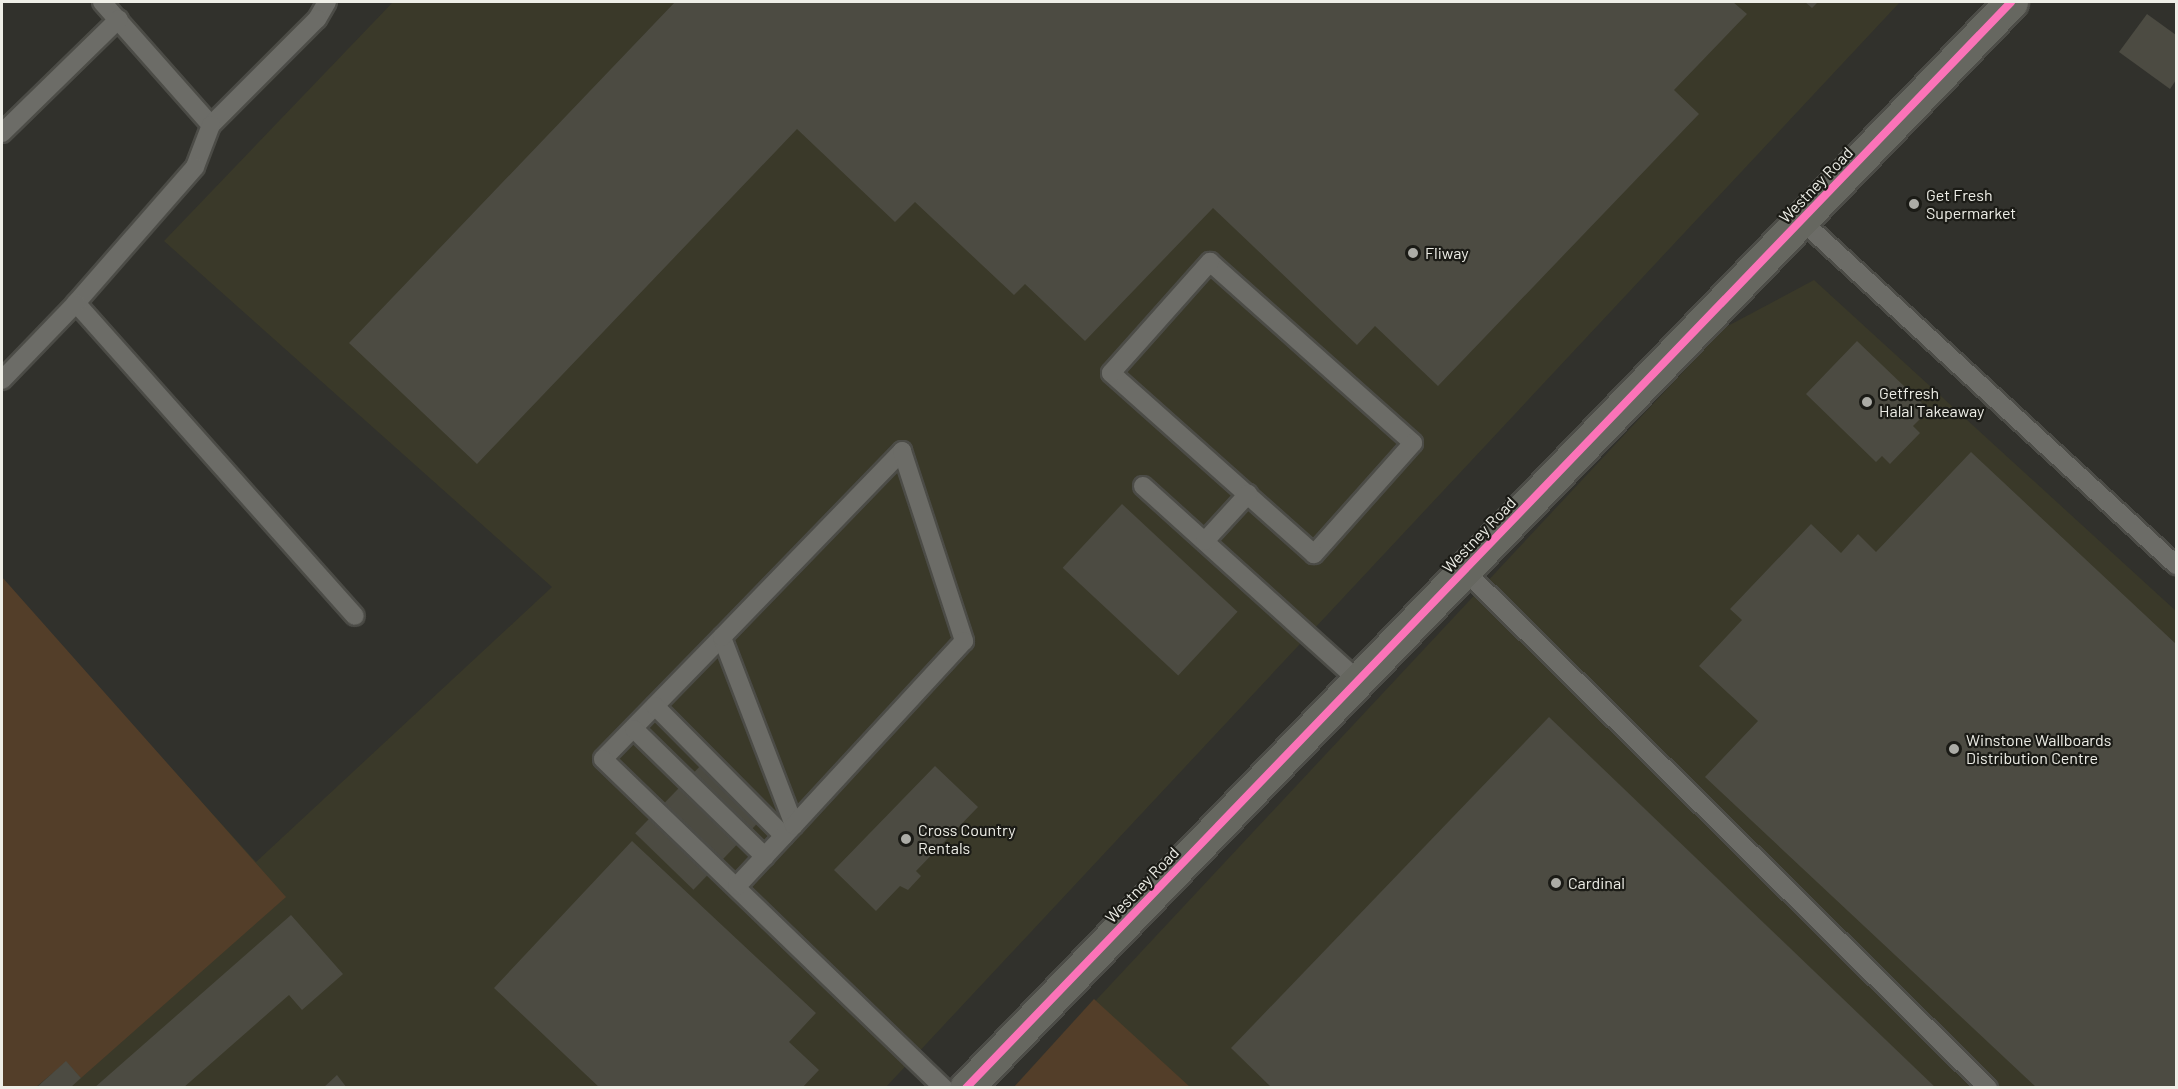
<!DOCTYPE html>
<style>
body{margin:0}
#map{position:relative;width:2178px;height:1089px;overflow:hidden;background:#31312c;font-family:Barlow,sans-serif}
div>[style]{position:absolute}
.built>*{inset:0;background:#3a3929}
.green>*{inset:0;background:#533e29}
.building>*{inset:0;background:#4c4b42;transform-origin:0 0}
.roads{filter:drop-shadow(2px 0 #4c4c47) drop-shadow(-2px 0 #4c4c47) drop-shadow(0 2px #4c4c47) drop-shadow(0 -2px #4c4c47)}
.lane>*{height:18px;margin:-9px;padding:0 9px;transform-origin:9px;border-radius:9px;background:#6c6c67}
.secondary>*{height:33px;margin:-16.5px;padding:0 16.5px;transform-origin:16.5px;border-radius:16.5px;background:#666760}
.cycleway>*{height:8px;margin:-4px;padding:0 4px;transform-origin:4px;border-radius:4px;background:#fb73b8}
.dots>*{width:16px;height:16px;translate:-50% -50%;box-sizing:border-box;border:3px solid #1b1b16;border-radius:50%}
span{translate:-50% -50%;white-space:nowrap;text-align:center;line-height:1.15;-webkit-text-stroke:4.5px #1b1b16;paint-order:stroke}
.street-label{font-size:16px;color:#eeeee7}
.poi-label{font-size:16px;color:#eeeee7}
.left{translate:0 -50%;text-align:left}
.frame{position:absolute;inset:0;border:3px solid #eeeee7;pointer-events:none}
</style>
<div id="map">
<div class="built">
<i style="clip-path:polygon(393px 2px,1900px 2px,886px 1087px,2px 1087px,2px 581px,256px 862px,552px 587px,164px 241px)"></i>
<i style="clip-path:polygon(1814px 280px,2176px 611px,2176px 1087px,1014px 1088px,1724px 328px)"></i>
</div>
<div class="green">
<i style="clip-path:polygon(2px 577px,286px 897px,81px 1078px,66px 1062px,36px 1087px,2px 1087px)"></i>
<i style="clip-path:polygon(1094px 999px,1190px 1087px,1014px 1087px)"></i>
</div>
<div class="building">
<i style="clip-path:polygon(675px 2px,1733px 2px,1747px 14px,1674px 90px,1699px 114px,1438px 386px,1375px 326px,1357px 345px,1213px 208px,1085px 341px,1025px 284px,1014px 295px,915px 202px,895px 222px,797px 129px,477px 464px,349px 343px)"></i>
<i style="clip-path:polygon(1805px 2px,1818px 2px,1812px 8px)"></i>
<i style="clip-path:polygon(2147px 14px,2176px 35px,2176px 80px,2170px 89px,2119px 52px)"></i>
<i style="clip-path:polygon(1857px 341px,1929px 410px,1913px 426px,1920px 433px,1890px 464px,1882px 456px,1876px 462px,1806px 394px)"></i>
<i style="clip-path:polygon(1971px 452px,2176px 644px,2176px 1088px,2037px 1088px,1705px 777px,1758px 721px,1699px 666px,1742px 620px,1730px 609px,1811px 524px,1841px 553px,1858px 534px,1876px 552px)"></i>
<i style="left:1122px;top:504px;width:158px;height:87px;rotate:43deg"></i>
<i style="clip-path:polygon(1549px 717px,1936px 1088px,1272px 1088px,1231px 1048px)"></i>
<i style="left:706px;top:760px;width:81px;height:102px;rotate:44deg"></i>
<i style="clip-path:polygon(935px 766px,978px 807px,916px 871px,921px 876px,908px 890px,900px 886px,876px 911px,834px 870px)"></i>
<i style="clip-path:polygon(632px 841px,816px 1013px,789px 1042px,819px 1070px,802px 1088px,600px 1088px,494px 988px)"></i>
<i style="clip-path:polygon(291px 915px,343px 974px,302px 1010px,289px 995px,183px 1088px,94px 1088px)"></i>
<i style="clip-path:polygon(66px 1061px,81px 1078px,70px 1088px,36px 1088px)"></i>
<i style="clip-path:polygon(337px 1075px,347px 1088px,323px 1088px)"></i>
</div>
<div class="roads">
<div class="lane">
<i style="left:102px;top:2px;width:164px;rotate:48.5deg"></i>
<i style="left:327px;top:2px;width:20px;rotate:120deg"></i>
<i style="left:317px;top:19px;width:150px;rotate:135deg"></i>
<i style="left:211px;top:125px;width:45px;rotate:110.9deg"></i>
<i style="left:195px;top:167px;width:181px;rotate:131.2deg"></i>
<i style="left:76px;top:303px;width:419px;rotate:48.3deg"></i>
<i style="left:2px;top:133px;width:163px;rotate:-44.3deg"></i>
<i style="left:1801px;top:220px;width:510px;rotate:42.61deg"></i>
<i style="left:1210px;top:262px;width:272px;rotate:41.7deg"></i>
<i style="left:1413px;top:443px;width:149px;rotate:131.7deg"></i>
<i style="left:1314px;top:554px;width:272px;rotate:-138.3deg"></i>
<i style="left:1111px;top:373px;width:149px;rotate:-48.3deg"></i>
<i style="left:2px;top:380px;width:107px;rotate:-46.1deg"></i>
<i style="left:1143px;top:486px;width:290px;rotate:42.1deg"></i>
<i style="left:1205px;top:541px;width:64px;rotate:-47.5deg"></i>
<i style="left:1464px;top:570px;width:737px;rotate:44.67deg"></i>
<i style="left:722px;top:637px;width:170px;rotate:134.3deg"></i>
<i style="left:603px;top:759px;width:474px;rotate:44deg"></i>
<i style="left:655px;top:706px;width:183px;rotate:45.2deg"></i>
<i style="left:634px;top:729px;width:183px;rotate:44.3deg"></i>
<i style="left:737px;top:886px;width:83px;rotate:-46.9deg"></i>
<i style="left:794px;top:825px;width:201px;rotate:-111deg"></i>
<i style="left:722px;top:637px;width:259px;rotate:-45.9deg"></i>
<i style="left:902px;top:451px;width:200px;rotate:71.9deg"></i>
<i style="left:964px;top:641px;width:251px;rotate:132.7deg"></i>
</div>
<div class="secondary">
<i style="left:966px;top:1088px;width:1507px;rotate:-46.1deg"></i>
</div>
</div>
<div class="cycleway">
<i style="left:966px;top:1088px;width:1507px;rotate:-46.1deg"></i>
</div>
<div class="dots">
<i style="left:1914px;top:204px;background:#acaca6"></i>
<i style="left:1413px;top:253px;background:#acaca6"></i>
<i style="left:1867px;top:402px;background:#acaca6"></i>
<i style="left:1954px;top:749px;background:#acaca6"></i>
<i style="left:906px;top:839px;background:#acaca6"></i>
<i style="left:1556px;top:883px;background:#acaca6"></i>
</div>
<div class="street-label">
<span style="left:1816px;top:185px;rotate:-46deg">Westney Road</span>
<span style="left:1479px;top:535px;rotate:-46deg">Westney Road</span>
<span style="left:1142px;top:885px;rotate:-46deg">Westney Road</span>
</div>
<div class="poi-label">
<span class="left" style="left:1926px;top:204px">Get Fresh<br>Supermarket</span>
<span class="left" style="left:1425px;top:253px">Fliway</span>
<span class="left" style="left:1879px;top:402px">Getfresh<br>Halal Takeaway</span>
<span class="left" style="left:1966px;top:749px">Winstone Wallboards<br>Distribution Centre</span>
<span class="left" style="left:918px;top:839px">Cross Country<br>Rentals</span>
<span class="left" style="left:1568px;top:883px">Cardinal</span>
</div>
<div class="frame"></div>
</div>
